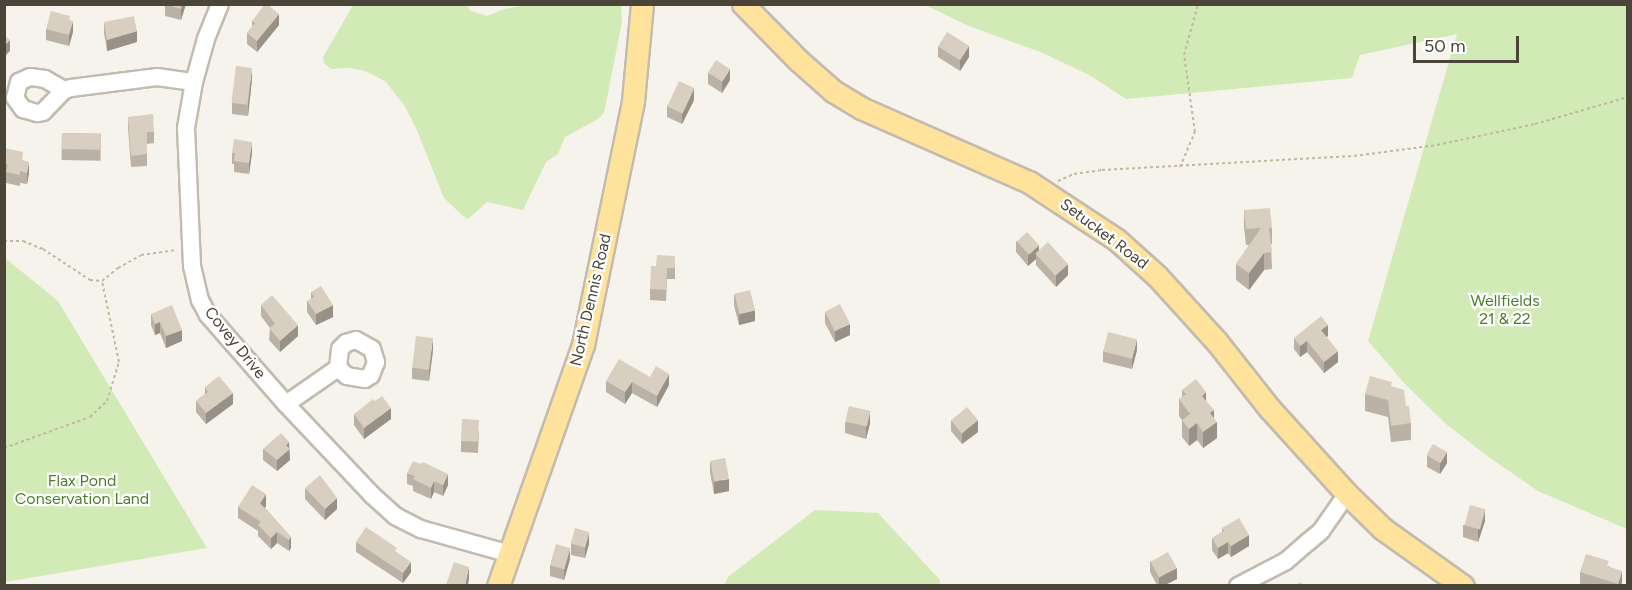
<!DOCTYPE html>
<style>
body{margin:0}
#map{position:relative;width:1632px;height:590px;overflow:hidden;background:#f6f3ec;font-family:Figtree,sans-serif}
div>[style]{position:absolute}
.green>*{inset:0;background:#d2eab5}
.path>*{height:2px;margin-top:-1px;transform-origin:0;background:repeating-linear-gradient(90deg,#c4b79f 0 3px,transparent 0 6px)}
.roads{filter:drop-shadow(2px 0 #c2bbae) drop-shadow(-2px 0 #c2bbae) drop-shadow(0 2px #c2bbae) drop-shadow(0 -2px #c2bbae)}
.minor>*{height:16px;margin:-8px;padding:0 8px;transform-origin:8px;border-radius:8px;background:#fff}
.major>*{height:21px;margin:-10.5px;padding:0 10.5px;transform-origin:10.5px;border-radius:10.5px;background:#ffe39c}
.wall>*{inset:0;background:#bab2a6;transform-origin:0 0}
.shaded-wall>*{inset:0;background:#979187}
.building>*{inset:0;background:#d8cfc1;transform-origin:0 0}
span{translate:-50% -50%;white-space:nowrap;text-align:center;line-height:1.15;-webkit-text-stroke:4.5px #fff;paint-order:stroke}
.street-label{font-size:16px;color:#4b4439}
.park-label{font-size:16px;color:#4a7f2a}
.frame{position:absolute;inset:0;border:6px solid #4b4439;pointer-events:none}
.scale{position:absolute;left:1413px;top:36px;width:106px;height:27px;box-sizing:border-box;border:3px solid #4b4439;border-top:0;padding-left:8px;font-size:18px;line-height:21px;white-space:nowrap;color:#4b4439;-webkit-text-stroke:4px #fff;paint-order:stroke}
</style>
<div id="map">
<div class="green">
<i style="clip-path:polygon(621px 4px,622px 22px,604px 113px,598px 119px,565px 137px,558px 154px,546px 162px,523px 210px,487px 202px,468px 219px,462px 215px,444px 198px,416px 128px,404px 105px,385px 81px,365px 71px,350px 68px,331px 69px,324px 63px,323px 57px,353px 5px,466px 5px,471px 11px,487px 16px,504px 9px,527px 5px)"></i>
<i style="clip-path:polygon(925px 5px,1627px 5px,1627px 529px,1538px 491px,1490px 458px,1446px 424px,1405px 384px,1368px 341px,1457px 34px,1360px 55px,1352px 78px,1126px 99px,1091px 76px,1043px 53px,969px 26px)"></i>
<i style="clip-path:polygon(5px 258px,58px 301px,207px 548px,5px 582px)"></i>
<i style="clip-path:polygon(815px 510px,878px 513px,940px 580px,939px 585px,724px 585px,729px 576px)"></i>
</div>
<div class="path">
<i style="left:1180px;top:167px;width:38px;rotate:-67deg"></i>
<i style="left:1195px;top:132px;width:78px;rotate:-98.1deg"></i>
<i style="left:1184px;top:55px;width:53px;rotate:-74.6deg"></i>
<i style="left:1058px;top:181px;width:17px;rotate:-24deg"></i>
<i style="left:1074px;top:174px;width:28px;rotate:-8deg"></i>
<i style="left:1102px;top:170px;width:252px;rotate:-3.2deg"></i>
<i style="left:1354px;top:156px;width:84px;rotate:-7.5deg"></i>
<i style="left:1437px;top:145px;width:100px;rotate:-12.1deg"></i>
<i style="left:1535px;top:124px;width:97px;rotate:-16.2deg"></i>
<i style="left:4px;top:241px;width:19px"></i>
<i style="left:23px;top:241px;width:22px;rotate:22deg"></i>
<i style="left:43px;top:249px;width:56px;rotate:33.4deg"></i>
<i style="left:90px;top:280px;width:12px;rotate:5deg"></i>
<i style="left:4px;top:448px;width:91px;rotate:-19.8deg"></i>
<i style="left:90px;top:417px;width:23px;rotate:-43deg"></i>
<i style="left:107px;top:401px;width:41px;rotate:-72.9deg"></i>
<i style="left:119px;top:362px;width:83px;rotate:-101.9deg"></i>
<i style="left:102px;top:281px;width:21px;rotate:-39deg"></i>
<i style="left:118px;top:268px;width:26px;rotate:-29deg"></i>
<i style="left:141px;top:255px;width:35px;rotate:-8deg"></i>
</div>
<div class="roads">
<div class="minor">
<i style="left:220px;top:4px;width:38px;rotate:112deg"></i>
<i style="left:206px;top:39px;width:45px;rotate:105.6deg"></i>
<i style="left:194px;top:82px;width:47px;rotate:99.9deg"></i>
<i style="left:186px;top:128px;width:138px;rotate:87.5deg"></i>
<i style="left:192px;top:266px;width:35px;rotate:77deg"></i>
<i style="left:200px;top:300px;width:17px;rotate:62deg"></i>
<i style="left:208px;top:315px;width:118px;rotate:48.8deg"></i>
<i style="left:286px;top:404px;width:125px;rotate:46.6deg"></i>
<i style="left:372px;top:495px;width:31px;rotate:42deg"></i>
<i style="left:395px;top:516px;width:29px;rotate:27deg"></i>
<i style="left:421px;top:529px;width:92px;rotate:15.7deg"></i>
<i style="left:64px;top:90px;width:22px;rotate:-150deg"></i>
<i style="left:45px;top:79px;width:15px;rotate:-172deg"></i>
<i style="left:30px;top:77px;width:12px;rotate:156deg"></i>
<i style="left:19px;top:82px;width:16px;rotate:104deg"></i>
<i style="left:15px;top:98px;width:14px;rotate:54deg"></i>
<i style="left:23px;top:109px;width:15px;rotate:16deg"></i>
<i style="left:37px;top:113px;width:6px;rotate:-9deg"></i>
<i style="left:43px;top:112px;width:30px;rotate:-46deg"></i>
<i style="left:64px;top:90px;width:7px;rotate:-16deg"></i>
<i style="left:71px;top:88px;width:87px;rotate:-7.3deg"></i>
<i style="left:157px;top:77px;width:37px;rotate:8deg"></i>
<i style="left:286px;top:404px;width:63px;rotate:-34.7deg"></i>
<i style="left:338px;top:368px;width:19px;rotate:-84deg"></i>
<i style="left:340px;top:349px;width:8px;rotate:-45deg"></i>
<i style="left:346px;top:343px;width:10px;rotate:-17deg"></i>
<i style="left:356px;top:340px;width:18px;rotate:29deg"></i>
<i style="left:372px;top:349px;width:14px;rotate:73deg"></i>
<i style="left:376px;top:362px;width:14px;rotate:111deg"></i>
<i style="left:371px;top:375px;width:7px;rotate:146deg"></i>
<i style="left:365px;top:379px;width:18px;rotate:-171deg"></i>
<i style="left:347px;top:376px;width:12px;rotate:-138deg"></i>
<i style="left:1238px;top:586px;width:54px;rotate:-27.5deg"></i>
<i style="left:1286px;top:561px;width:29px;rotate:-41deg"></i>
<i style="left:1308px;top:542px;width:17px;rotate:-40deg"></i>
<i style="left:1321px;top:531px;width:45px;rotate:-54.9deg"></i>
</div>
<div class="major">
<i style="left:743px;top:4px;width:78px;rotate:45.5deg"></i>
<i style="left:798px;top:60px;width:47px;rotate:41.5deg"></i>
<i style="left:833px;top:91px;width:33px;rotate:31deg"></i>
<i style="left:861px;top:108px;width:184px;rotate:23.8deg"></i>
<i style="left:1029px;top:182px;width:105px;rotate:33.4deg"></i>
<i style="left:1117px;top:240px;width:54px;rotate:42deg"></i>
<i style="left:1157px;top:276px;width:89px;rotate:47.7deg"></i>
<i style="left:1217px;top:342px;width:85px;rotate:51.7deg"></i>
<i style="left:1270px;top:409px;width:115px;rotate:47.8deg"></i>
<i style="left:1347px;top:494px;width:50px;rotate:44.2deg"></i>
<i style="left:1383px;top:529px;width:98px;rotate:35.5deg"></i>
<i style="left:498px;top:586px;width:256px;rotate:-70.6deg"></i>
<i style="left:583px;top:345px;width:249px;rotate:-78.4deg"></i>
<i style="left:633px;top:101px;width:97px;rotate:-84.7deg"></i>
</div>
</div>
<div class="wall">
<i style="clip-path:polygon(163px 4px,186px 4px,181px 20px,165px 16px,165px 6px)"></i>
<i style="clip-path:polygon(70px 20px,73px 32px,69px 46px,46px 40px,46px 29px)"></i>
<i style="clip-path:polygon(252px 21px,279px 25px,257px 52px,247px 44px,247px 33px,252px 27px)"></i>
<i style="clip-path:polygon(104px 22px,137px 42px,107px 51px,104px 33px)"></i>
<i style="clip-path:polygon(938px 46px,969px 57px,960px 71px,938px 57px)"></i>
<i style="clip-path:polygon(708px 73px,730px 80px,722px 93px,708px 84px)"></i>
<i style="clip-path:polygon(252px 79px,248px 116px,232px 114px,232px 103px)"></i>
<i style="clip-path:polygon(694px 100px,682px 124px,667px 117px,667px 106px)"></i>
<i style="clip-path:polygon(128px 117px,154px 132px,154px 143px,147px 144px,147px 166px,131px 167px,128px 128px)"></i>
<i style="left:62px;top:133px;width:39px;height:27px;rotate:1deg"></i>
<i style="clip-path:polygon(4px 148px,23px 160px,29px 173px,27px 184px,20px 183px,20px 186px,6px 183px,6px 176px,4px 176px)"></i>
<i style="clip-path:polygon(232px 153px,252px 153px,249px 174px,234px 172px,234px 164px,232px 164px)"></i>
<i style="clip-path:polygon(1244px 210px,1272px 228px,1272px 244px,1271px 244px,1272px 269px,1264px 270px,1249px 290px,1236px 280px,1236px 264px,1249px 245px,1246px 245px,1244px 227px)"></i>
<i style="clip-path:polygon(1016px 241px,1039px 251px,1068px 275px,1056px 287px,1036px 265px,1036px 259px,1028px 266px,1016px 252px)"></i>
<i style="clip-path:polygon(675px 256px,675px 279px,667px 279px,666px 301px,650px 300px,650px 289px,656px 266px)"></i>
<i style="clip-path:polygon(311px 292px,333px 317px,316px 325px,307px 312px,307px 301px,311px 299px)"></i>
<i style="clip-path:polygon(734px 294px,755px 321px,739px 325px,734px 305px)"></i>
<i style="clip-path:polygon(261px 305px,298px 336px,280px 352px,269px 340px,270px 328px,261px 316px)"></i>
<i style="clip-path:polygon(825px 312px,850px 335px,835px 342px,825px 323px)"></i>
<i style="clip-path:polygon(151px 314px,182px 341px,166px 348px,160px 333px,155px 335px,151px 325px)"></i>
<i style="clip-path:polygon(1328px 336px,1326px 337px,1338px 362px,1324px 373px,1307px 352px,1300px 357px,1294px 349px,1294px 338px)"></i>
<i style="clip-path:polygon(433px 350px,429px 381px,412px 379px,412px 368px)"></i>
<i style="clip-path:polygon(1137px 350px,1132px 369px,1103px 362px,1103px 351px)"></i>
<i style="clip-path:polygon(650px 377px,669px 385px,657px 407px,632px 393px,625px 404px,606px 392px,606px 381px)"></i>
<i style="clip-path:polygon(205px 387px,233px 404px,206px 424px,196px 412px,196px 401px,205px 394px)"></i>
<i style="clip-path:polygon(1392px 387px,1406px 406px,1411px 423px,1411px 440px,1391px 442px,1388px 417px,1365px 411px,1365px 394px)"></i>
<i style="clip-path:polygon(1182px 390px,1206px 401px,1214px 418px,1217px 438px,1203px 448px,1197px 440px,1189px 446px,1182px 437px,1182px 420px,1179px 416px,1179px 399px,1182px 397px)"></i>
<i style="clip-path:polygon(354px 414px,391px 419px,364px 439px,354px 425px)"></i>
<i style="clip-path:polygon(951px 420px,978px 432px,962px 444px,951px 431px)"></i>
<i style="clip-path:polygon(845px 422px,870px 423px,866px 439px,845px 433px)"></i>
<i style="clip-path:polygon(479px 431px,478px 453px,461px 452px,461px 441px)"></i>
<i style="clip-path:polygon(263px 449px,289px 449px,290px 460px,277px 471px,263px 460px)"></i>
<i style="clip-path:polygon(1427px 455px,1447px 463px,1440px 474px,1427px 467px)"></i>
<i style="clip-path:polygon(710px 461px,729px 491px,714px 494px,710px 472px)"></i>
<i style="clip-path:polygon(407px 473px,448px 485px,443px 496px,434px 492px,431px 499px,413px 491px,413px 486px,407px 484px)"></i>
<i style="clip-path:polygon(305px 488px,337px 509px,325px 520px,305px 499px)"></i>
<i style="clip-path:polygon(266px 506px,265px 508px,291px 537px,291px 548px,289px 551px,277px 543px,271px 549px,258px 536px,258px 531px,238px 518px,238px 507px)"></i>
<i style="clip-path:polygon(1485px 521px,1478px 542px,1463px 537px,1463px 525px)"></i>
<i style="clip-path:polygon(1222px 528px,1249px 546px,1231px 557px,1228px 553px,1218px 559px,1212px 550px,1212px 538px,1222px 532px)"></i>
<i style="clip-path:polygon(356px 542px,397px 553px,411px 572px,403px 583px,356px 552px)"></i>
<i style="clip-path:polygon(571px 543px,589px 544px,585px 558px,571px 555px)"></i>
<i style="clip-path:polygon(570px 559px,564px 580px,550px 576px,550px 565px)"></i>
<i style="clip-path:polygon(1150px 561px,1177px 579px,1165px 585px,1157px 585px,1150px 572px)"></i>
<i style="clip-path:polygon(1609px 566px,1622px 582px,1621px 585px,1586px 585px,1580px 584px,1580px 572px)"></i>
</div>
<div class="shaded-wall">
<i style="clip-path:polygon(182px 4px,186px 4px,181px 20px,181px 9px)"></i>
<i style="clip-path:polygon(279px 14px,279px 25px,257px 52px,257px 41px)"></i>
<i style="clip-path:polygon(73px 21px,73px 32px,69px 46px,69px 35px)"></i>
<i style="clip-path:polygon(137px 31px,137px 42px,107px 51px,107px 40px)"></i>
<i style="clip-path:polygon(10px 40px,10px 51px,4px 57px,4px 46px)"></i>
<i style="clip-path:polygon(969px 46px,969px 57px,960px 71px,960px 60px)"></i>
<i style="clip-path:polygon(252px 68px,252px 79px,248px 116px,248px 105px)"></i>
<i style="clip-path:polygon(730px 69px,730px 80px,722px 93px,722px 82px)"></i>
<i style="clip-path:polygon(694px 88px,694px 100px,682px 124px,682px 112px)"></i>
<i style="clip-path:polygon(252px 142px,252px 153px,249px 174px,249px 163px)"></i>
<i style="clip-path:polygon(29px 162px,29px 173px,27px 184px,27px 173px)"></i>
<i style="clip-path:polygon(1039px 245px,1039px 256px,1036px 254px,1036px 259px,1028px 266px,1028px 254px)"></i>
<i style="clip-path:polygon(1264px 253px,1264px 270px,1249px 290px,1249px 273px)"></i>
<i style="clip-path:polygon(1068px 264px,1068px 275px,1056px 287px,1056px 275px)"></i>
<i style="clip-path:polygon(333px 305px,333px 317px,316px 325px,316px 314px)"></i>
<i style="clip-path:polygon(755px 310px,755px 321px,739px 325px,739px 314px)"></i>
<i style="clip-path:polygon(160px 322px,160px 333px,155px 335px,155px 324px)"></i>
<i style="clip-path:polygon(850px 324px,850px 335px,835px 342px,835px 331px)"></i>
<i style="clip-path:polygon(298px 325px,298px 336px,280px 352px,280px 341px)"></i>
<i style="clip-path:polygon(1328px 325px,1328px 336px,1321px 341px,1321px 330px)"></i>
<i style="clip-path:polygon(182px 330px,182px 341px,166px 348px,166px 336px)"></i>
<i style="clip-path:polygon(433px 338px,433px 350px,429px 381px,429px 370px)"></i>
<i style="clip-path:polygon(1137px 339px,1137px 350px,1132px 369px,1132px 358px)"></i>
<i style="clip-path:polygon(1307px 341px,1307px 352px,1300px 357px,1300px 346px)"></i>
<i style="clip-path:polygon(1338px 351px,1338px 362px,1324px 373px,1324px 362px)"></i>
<i style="clip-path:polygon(669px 374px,669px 385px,657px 407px,657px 396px)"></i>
<i style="clip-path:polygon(632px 382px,632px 393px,625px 404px,625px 392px)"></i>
<i style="clip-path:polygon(1206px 392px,1206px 409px,1202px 396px)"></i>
<i style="clip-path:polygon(233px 393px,233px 404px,206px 424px,206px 413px)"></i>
<i style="clip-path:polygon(391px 408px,391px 419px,364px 439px,364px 428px)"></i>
<i style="clip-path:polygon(1214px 410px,1214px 424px,1217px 422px,1217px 438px,1203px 448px,1203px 432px,1210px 413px)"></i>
<i style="clip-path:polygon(870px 411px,870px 423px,866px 439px,866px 427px)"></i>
<i style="clip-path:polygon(978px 420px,978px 432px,962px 444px,962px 433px)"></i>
<i style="clip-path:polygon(1197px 423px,1197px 440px,1189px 446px,1189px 429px)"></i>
<i style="clip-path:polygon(289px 442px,290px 460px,277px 471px,277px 460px,286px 445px)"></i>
<i style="clip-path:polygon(1447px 452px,1447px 463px,1440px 474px,1440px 463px)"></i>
<i style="clip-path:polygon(448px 474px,448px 485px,443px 496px,443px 485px)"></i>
<i style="clip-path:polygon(729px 479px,729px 491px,714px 494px,714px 482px)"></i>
<i style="clip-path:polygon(434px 481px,434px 492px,431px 499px,431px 488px)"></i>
<i style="clip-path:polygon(266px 494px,266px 506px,260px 514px,260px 503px)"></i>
<i style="clip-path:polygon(337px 498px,337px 509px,325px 520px,325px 509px)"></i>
<i style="clip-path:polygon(1485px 509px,1485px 521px,1478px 542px,1478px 530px)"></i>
<i style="clip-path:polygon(277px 532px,277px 543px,271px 549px,271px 538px)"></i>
<i style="clip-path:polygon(589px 532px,589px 544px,585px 558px,585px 547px)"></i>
<i style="clip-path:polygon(1249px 535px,1249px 546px,1231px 557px,1231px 546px)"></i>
<i style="clip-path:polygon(291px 537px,291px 548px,289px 551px,289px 540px)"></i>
<i style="clip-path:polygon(1228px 542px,1228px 553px,1218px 559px,1218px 548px)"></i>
<i style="clip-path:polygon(570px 548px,570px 559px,564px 580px,564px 568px)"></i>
<i style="clip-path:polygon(411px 562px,411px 572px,403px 583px,403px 573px)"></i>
<i style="clip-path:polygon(469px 567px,469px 579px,468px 585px,465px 585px)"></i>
<i style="clip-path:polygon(1177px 568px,1177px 579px,1165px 585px,1159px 585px,1159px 577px)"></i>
<i style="clip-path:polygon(1622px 571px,1622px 582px,1621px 585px,1618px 585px)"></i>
</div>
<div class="building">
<i style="clip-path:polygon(165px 4px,182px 4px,181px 9px)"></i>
<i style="clip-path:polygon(265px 4px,267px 4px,279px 14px,257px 41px,247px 33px,255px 23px,252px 21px)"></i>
<i style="clip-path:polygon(51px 11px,70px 16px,69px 20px,73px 21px,69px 35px,46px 29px)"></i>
<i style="clip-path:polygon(134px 16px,137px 31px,107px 40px,104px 22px)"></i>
<i style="left:947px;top:32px;width:26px;height:17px;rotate:32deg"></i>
<i style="clip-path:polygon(4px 35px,10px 40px,4px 46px)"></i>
<i style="left:716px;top:60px;width:17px;height:15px;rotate:33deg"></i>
<i style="left:236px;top:66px;width:16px;height:37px;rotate:7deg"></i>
<i style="left:679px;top:81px;width:17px;height:28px;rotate:25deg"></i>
<i style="clip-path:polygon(153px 114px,154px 132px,147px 132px,147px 154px,131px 156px,128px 117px)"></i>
<i style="left:62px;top:133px;width:39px;height:16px;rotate:1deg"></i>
<i style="clip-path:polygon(234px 139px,252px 142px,249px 163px,234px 161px,235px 153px,232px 153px)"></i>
<i style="clip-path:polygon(4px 148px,23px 152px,22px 160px,29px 162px,27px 173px,20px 171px,20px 175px,6px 172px,8px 165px,4px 164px)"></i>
<i style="clip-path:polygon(1270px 208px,1272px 228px,1269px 228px,1272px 252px,1264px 253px,1249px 273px,1236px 264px,1261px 228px,1246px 229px,1244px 210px)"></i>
<i style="left:1027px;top:232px;width:18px;height:14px;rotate:47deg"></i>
<i style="left:1048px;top:242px;width:30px;height:17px;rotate:48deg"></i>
<i style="clip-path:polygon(657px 255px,675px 256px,675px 268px,667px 268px,666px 290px,650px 289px,651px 266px,656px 266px)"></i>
<i style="clip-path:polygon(321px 286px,333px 305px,316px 314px,307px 301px,314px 297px,311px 292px)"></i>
<i style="left:750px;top:290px;width:21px;height:16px;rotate:76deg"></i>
<i style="clip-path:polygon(272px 295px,298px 325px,280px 341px,269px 328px,275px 324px,261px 305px)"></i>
<i style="left:840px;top:304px;width:22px;height:17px;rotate:63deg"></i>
<i style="clip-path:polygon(172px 305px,182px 330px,166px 336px,160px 322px,155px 324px,151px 314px)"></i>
<i style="clip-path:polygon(1321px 316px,1328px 325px,1321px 330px,1338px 351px,1324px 362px,1307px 341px,1300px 346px,1294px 338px)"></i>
<i style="left:1108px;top:332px;width:30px;height:20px;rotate:14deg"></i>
<i style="left:416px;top:336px;width:17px;height:32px;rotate:7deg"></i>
<i style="clip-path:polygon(619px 359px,650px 377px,656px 366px,669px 374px,657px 396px,632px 382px,625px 392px,606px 381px)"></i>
<i style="clip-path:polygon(219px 376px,233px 393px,206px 413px,196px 401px,208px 392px,205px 387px)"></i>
<i style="clip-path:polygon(1370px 376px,1392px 382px,1391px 386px,1404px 390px,1406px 406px,1409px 406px,1411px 423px,1391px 426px,1388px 400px,1365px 394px)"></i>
<i style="clip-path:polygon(1196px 379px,1206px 392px,1202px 396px,1214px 410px,1210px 413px,1217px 422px,1203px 432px,1197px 423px,1189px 429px,1182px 420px,1190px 414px,1179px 399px,1186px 394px,1182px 390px)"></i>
<i style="clip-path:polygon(382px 396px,391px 408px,364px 428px,354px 414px,373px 399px,375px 401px)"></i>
<i style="left:849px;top:406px;width:22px;height:16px;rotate:13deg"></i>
<i style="left:967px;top:407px;width:17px;height:21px;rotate:50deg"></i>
<i style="left:462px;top:419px;width:17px;height:22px;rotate:3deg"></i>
<i style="clip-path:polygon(281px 433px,289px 442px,286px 445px,290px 449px,277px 460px,263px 449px)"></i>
<i style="left:1433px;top:444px;width:16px;height:13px;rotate:30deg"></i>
<i style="left:725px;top:458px;width:21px;height:15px;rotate:79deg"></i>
<i style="clip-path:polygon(413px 461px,421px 464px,423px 462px,448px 474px,443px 485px,434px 481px,431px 488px,413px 479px,415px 476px,407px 473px)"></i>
<i style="clip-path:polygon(320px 475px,337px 498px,325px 509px,305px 488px)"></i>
<i style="clip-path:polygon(252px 485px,266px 494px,260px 503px,291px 537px,289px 540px,277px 532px,271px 538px,258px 525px,261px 522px,238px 507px)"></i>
<i style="left:1470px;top:505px;width:16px;height:21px;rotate:15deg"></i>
<i style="clip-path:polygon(1239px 518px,1249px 535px,1231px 546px,1228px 542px,1218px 548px,1212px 538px,1224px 531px,1222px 528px)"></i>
<i style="clip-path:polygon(366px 527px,397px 548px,395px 551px,411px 562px,403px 573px,356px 542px)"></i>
<i style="left:575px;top:528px;width:15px;height:16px;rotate:16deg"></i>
<i style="left:556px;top:544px;width:15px;height:22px;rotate:16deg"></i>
<i style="left:1168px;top:552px;width:18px;height:20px;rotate:61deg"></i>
<i style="clip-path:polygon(1586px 554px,1609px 561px,1607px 566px,1622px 571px,1618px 584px,1580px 572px)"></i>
<i style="clip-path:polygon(454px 562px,469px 567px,465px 585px,446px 585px)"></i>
<i style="clip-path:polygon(1301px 582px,1302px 585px,1295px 585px)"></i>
</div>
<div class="street-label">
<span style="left:1104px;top:234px;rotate:37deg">Setucket Road</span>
<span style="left:591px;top:300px;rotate:-77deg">North Dennis Road</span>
<span style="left:235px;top:343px;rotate:51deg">Covey Drive</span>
</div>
<div class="park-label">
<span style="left:1505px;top:310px">Wellfields<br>21 &amp; 22</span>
<span style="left:82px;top:490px">Flax Pond<br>Conservation Land</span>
</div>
<div class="frame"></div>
<div class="scale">50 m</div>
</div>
